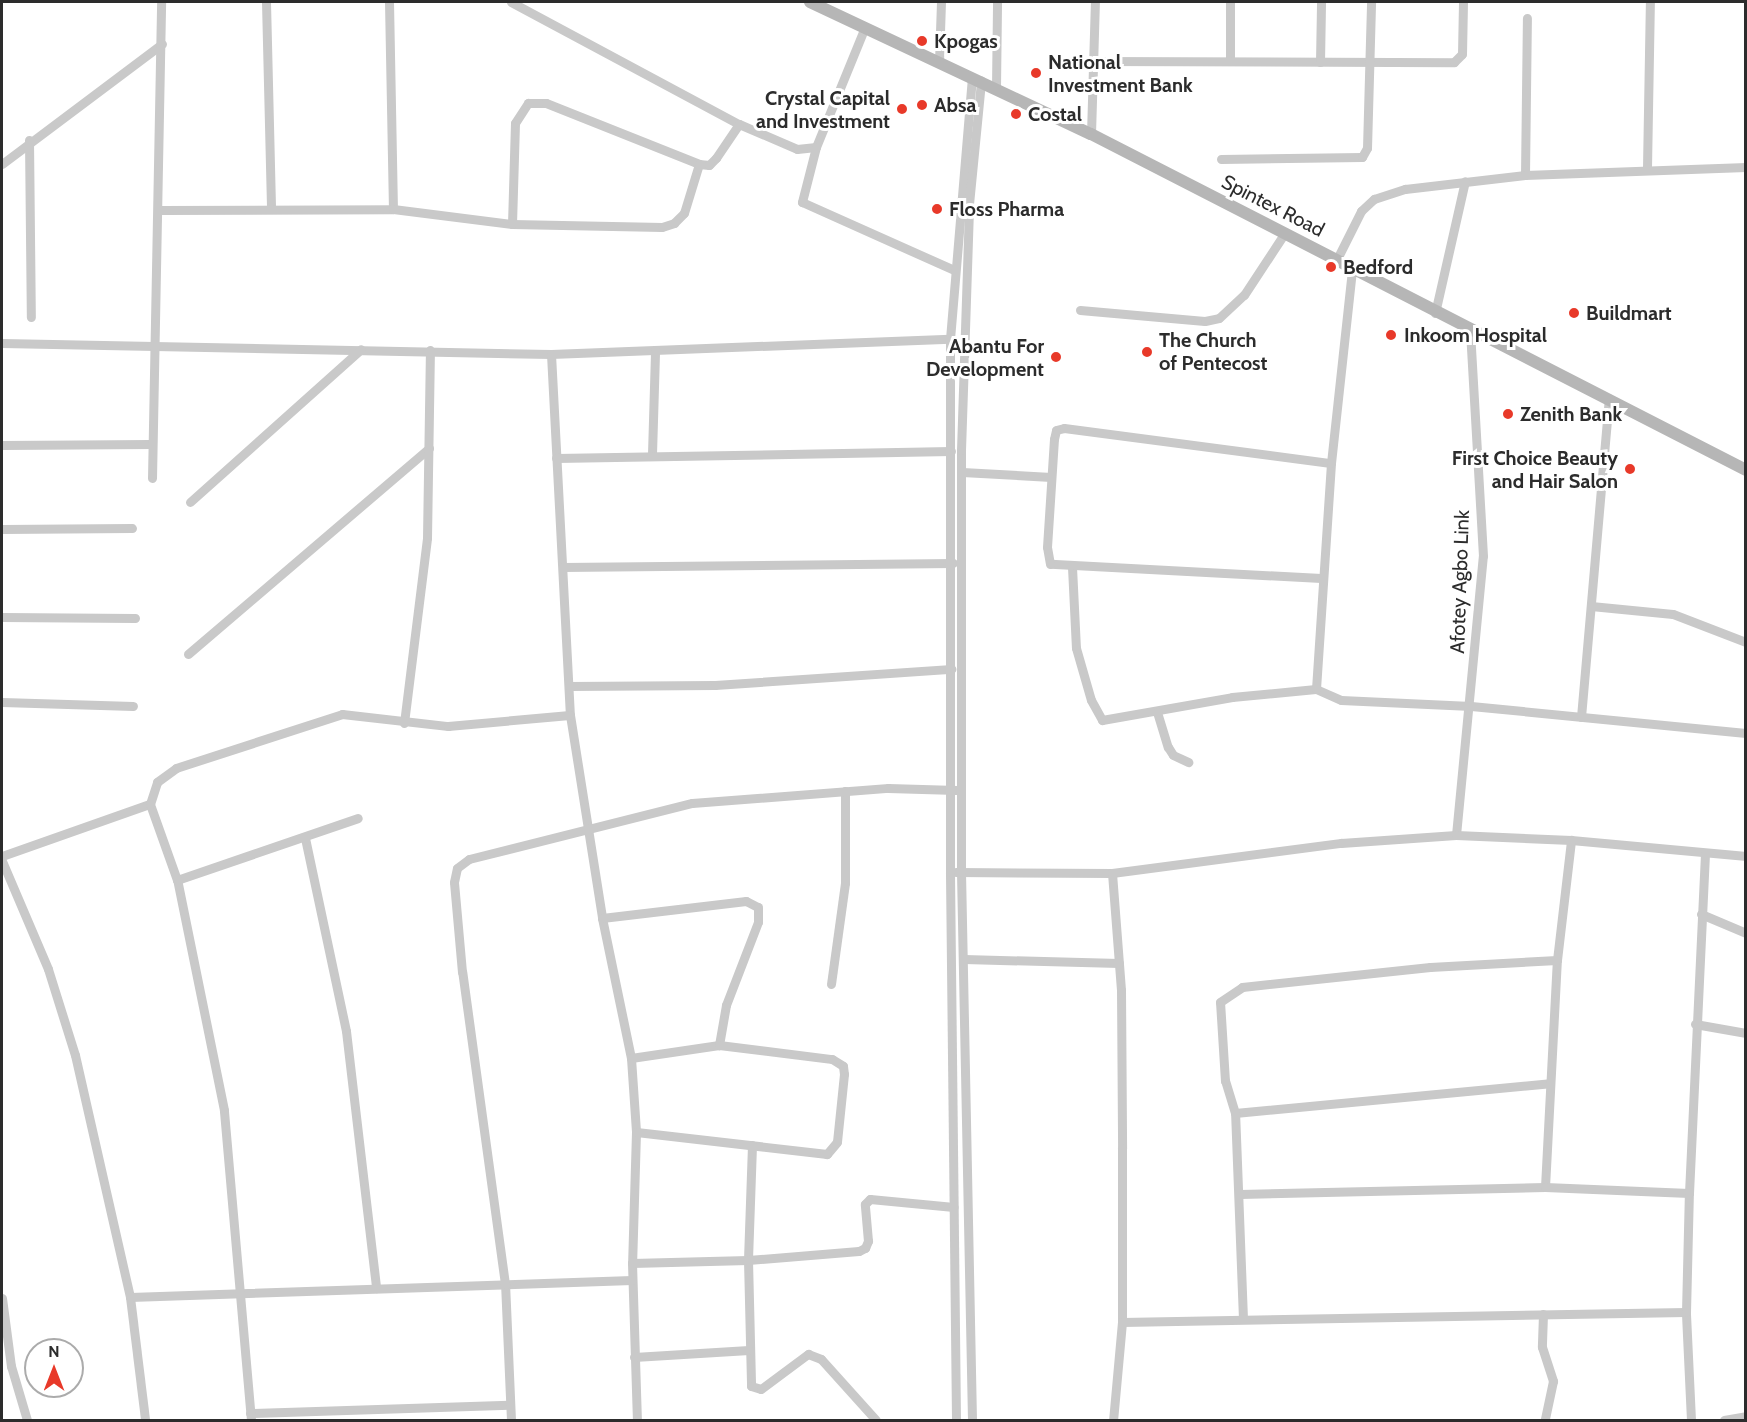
<!DOCTYPE html>
<style>
body{margin:0}
#map{position:relative;width:1747px;height:1422px;overflow:hidden;background:#fff;font-family:Cabin,sans-serif}
div>[style]{position:absolute}
.minor>*{height:9px;margin:-4.5px;padding:0 4.5px;transform-origin:4.5px;border-radius:4.5px;background:#c9c9c9}
.secondary>*{height:12px;margin:-6px;padding:0 6px;transform-origin:6px;border-radius:6px;background:#b6b6b6}
.dots>*{width:16px;height:16px;translate:-50% -50%;box-sizing:border-box;border:3px solid #fff;border-radius:50%}
span{translate:-50% -50%;white-space:nowrap;text-align:center;line-height:1.15;-webkit-text-stroke:6px #fff;paint-order:stroke}
.poi-label{font-size:20px;color:#2c2c2c;font-weight:700}
.left{translate:0 -50%;text-align:left}
.right{translate:-100% -50%;text-align:right}
.street-label{font-size:20px;color:#2c2c2c}
.frame{position:absolute;inset:0;border:3px solid #2c2c2c;pointer-events:none}
.north{position:absolute;left:24px;top:1338px;width:60px;height:60px;box-sizing:border-box;background:#fff;border:2px solid #ababab;border-radius:50%;rotate:0deg;font-size:16px;font-weight:700;line-height:24px;text-align:center;color:#2c2c2c}
.north::after{content:'';display:block;margin:auto;width:21px;height:27px;background:#e83929;clip-path:polygon(50% 0,100% 100%,50% 72%,0 100%)}
</style>
<div id="map">
<div class="minor">
<i style="left:266px;top:2px;width:206px;rotate:88.6deg"></i>
<i style="left:389px;top:2px;width:207px;rotate:88.9deg"></i>
<i style="left:511px;top:2px;width:259px;rotate:28.2deg"></i>
<i style="left:739px;top:124px;width:63px;rotate:23.3deg"></i>
<i style="left:797px;top:149px;width:19px;rotate:-6deg"></i>
<i style="left:816px;top:147px;width:130px;rotate:-67.8deg"></i>
<i style="left:1230px;top:60px;width:58px;rotate:-90deg"></i>
<i style="left:1095px;top:61px;width:359px;rotate:0.2deg"></i>
<i style="left:1454px;top:62px;width:11px;rotate:-45deg"></i>
<i style="left:1462px;top:54px;width:52px;rotate:-88.9deg"></i>
<i style="left:939px;top:62px;width:60px;rotate:-88.1deg"></i>
<i style="left:1320px;top:62px;width:60px;rotate:-89deg"></i>
<i style="left:996px;top:88px;width:86px;rotate:-89.3deg"></i>
<i style="left:1091px;top:134px;width:132px;rotate:-88.3deg"></i>
<i style="left:29px;top:140px;width:177px;rotate:89.4deg"></i>
<i style="left:816px;top:147px;width:57px;rotate:104.3deg"></i>
<i style="left:802px;top:202px;width:167px;rotate:24.1deg"></i>
<i style="left:1221px;top:159px;width:141px;rotate:-0.8deg"></i>
<i style="left:1362px;top:157px;width:10px;rotate:-61deg"></i>
<i style="left:1367px;top:148px;width:146px;rotate:-88.4deg"></i>
<i style="left:2px;top:164px;width:200px;rotate:-36.9deg"></i>
<i style="left:1647px;top:168px;width:166px;rotate:-89deg"></i>
<i style="left:1525px;top:175px;width:157px;rotate:-89.3deg"></i>
<i style="left:160px;top:210px;width:233px;rotate:-0.2deg"></i>
<i style="left:393px;top:209px;width:120px;rotate:7.2deg"></i>
<i style="left:512px;top:224px;width:150px;rotate:1.1deg"></i>
<i style="left:662px;top:227px;width:13px;rotate:-18deg"></i>
<i style="left:674px;top:223px;width:14px;rotate:-45deg"></i>
<i style="left:684px;top:213px;width:51px;rotate:-73deg"></i>
<i style="left:512px;top:224px;width:101px;rotate:-88.3deg"></i>
<i style="left:515px;top:123px;width:24px;rotate:-57deg"></i>
<i style="left:528px;top:103px;width:18px"></i>
<i style="left:546px;top:103px;width:165px;rotate:21.7deg"></i>
<i style="left:699px;top:164px;width:10px;rotate:6deg"></i>
<i style="left:709px;top:165px;width:10px;rotate:-45deg"></i>
<i style="left:716px;top:158px;width:41px;rotate:-55.9deg"></i>
<i style="left:1336px;top:261px;width:56px;rotate:-63.4deg"></i>
<i style="left:1361px;top:211px;width:18px;rotate:-43deg"></i>
<i style="left:1374px;top:199px;width:33px;rotate:-18deg"></i>
<i style="left:1405px;top:189px;width:121px;rotate:-6.7deg"></i>
<i style="left:1525px;top:175px;width:221px;rotate:-2.1deg"></i>
<i style="left:1080px;top:310px;width:125px;rotate:5deg"></i>
<i style="left:1205px;top:321px;width:14px;rotate:-12deg"></i>
<i style="left:1219px;top:318px;width:34px;rotate:-43deg"></i>
<i style="left:1244px;top:295px;width:73px;rotate:-56.7deg"></i>
<i style="left:1435px;top:313px;width:135px;rotate:-77.2deg"></i>
<i style="left:2px;top:343px;width:549px;rotate:1.15deg"></i>
<i style="left:551px;top:354px;width:399px;rotate:-2.2deg"></i>
<i style="left:551px;top:354px;width:361px;rotate:87deg"></i>
<i style="left:570px;top:715px;width:206px;rotate:81deg"></i>
<i style="left:602px;top:918px;width:143px;rotate:78.3deg"></i>
<i style="left:631px;top:1058px;width:74px;rotate:86.1deg"></i>
<i style="left:636px;top:1132px;width:131px;rotate:91.7deg"></i>
<i style="left:632px;top:1263px;width:157px;rotate:88.2deg"></i>
<i style="left:2px;top:445px;width:148px;rotate:-0.4deg"></i>
<i style="left:652px;top:454px;width:104px;rotate:-88.3deg"></i>
<i style="left:556px;top:458px;width:395px;rotate:-1deg"></i>
<i style="left:962px;top:472px;width:89px;rotate:3.2deg"></i>
<i style="left:152px;top:478px;width:476px;rotate:-88.9deg"></i>
<i style="left:190px;top:502px;width:229px;rotate:-41.8deg"></i>
<i style="left:2px;top:529px;width:130px;rotate:-0.4deg"></i>
<i style="left:563px;top:567px;width:390px;rotate:-0.6deg"></i>
<i style="left:1072px;top:567px;width:81px;rotate:87.2deg"></i>
<i style="left:1076px;top:648px;width:54px;rotate:73.9deg"></i>
<i style="left:1091px;top:700px;width:23px;rotate:61deg"></i>
<i style="left:1102px;top:720px;width:132px;rotate:-10deg"></i>
<i style="left:1232px;top:697px;width:84px;rotate:-5.4deg"></i>
<i style="left:1316px;top:689px;width:27px;rotate:24deg"></i>
<i style="left:1341px;top:700px;width:130px;rotate:2.6deg"></i>
<i style="left:1471px;top:706px;width:276px;rotate:5.6deg"></i>
<i style="left:1321px;top:578px;width:271px;rotate:-177deg"></i>
<i style="left:1050px;top:564px;width:17px;rotate:-100deg"></i>
<i style="left:1047px;top:547px;width:108px;rotate:-86.3deg"></i>
<i style="left:1054px;top:439px;width:9px;rotate:-77deg"></i>
<i style="left:1056px;top:430px;width:8px;rotate:-14deg"></i>
<i style="left:1064px;top:428px;width:269px;rotate:7.5deg"></i>
<i style="left:1591px;top:606px;width:82px;rotate:5.6deg"></i>
<i style="left:1673px;top:614px;width:78px;rotate:21deg"></i>
<i style="left:2px;top:617px;width:133px;rotate:0.4deg"></i>
<i style="left:188px;top:654px;width:317px;rotate:-40.5deg"></i>
<i style="left:569px;top:686px;width:146px;rotate:-0.4deg"></i>
<i style="left:715px;top:685px;width:237px;rotate:-3.9deg"></i>
<i style="left:1316px;top:689px;width:226px;rotate:-86.2deg"></i>
<i style="left:1331px;top:463px;width:195px;rotate:-83.8deg"></i>
<i style="left:2px;top:702px;width:131px;rotate:1.7deg"></i>
<i style="left:1157px;top:712px;width:37px;rotate:73deg"></i>
<i style="left:1168px;top:747px;width:9px;rotate:58deg"></i>
<i style="left:1173px;top:755px;width:17px;rotate:25deg"></i>
<i style="left:1581px;top:717px;width:320px;rotate:-85deg"></i>
<i style="left:404px;top:723px;width:186px;rotate:-82.9deg"></i>
<i style="left:427px;top:538px;width:188px;rotate:-89.1deg"></i>
<i style="left:1456px;top:835px;width:280px;rotate:-84.5deg"></i>
<i style="left:1483px;top:556px;width:227px;rotate:-93.3deg"></i>
<i style="left:305px;top:838px;width:197px;rotate:78deg"></i>
<i style="left:346px;top:1031px;width:259px;rotate:83.3deg"></i>
<i style="left:2px;top:856px;width:157px;rotate:-19.4deg"></i>
<i style="left:2px;top:861px;width:117px;rotate:66.9deg"></i>
<i style="left:48px;top:969px;width:90px;rotate:72.6deg"></i>
<i style="left:75px;top:1055px;width:248px;rotate:77.2deg"></i>
<i style="left:130px;top:1297px;width:124px;rotate:83deg"></i>
<i style="left:956px;top:872px;width:156px;rotate:0.4deg"></i>
<i style="left:1112px;top:873px;width:231px;rotate:-7.5deg"></i>
<i style="left:1341px;top:843px;width:115px;rotate:-4deg"></i>
<i style="left:1456px;top:835px;width:115px;rotate:2.5deg"></i>
<i style="left:1571px;top:840px;width:176px;rotate:5.2deg"></i>
<i style="left:1112px;top:873px;width:117px;rotate:85.6deg"></i>
<i style="left:1121px;top:990px;width:158px;rotate:89.6deg"></i>
<i style="left:1122px;top:1148px;width:174px;rotate:90deg"></i>
<i style="left:1122px;top:1322px;width:98px;rotate:95.2deg"></i>
<i style="left:177px;top:880px;width:191px;rotate:-18.9deg"></i>
<i style="left:1701px;top:914px;width:49px;rotate:22.9deg"></i>
<i style="left:602px;top:918px;width:145px;rotate:-6.7deg"></i>
<i style="left:746px;top:901px;width:13px;rotate:27deg"></i>
<i style="left:758px;top:907px;width:15px;rotate:90deg"></i>
<i style="left:758px;top:922px;width:89px;rotate:111.1deg"></i>
<i style="left:726px;top:1005px;width:41px;rotate:99.9deg"></i>
<i style="left:964px;top:959px;width:155px;rotate:1.5deg"></i>
<i style="left:831px;top:984px;width:102px;rotate:-82.1deg"></i>
<i style="left:845px;top:883px;width:92px;rotate:-90deg"></i>
<i style="left:1695px;top:1024px;width:52px;rotate:10deg"></i>
<i style="left:631px;top:1058px;width:89px;rotate:-8.4deg"></i>
<i style="left:719px;top:1045px;width:114px;rotate:7.1deg"></i>
<i style="left:832px;top:1059px;width:13px;rotate:32deg"></i>
<i style="left:843px;top:1066px;width:8px;rotate:83deg"></i>
<i style="left:844px;top:1074px;width:68px;rotate:95.9deg"></i>
<i style="left:837px;top:1142px;width:16px;rotate:130deg"></i>
<i style="left:827px;top:1154px;width:192px;rotate:-173.4deg"></i>
<i style="left:1235px;top:1113px;width:316px;rotate:-5.4deg"></i>
<i style="left:752px;top:1145px;width:115px;rotate:92deg"></i>
<i style="left:748px;top:1260px;width:126px;rotate:88.6deg"></i>
<i style="left:751px;top:1386px;width:10px;rotate:17deg"></i>
<i style="left:761px;top:1389px;width:59px;rotate:-36.7deg"></i>
<i style="left:808px;top:1354px;width:14px;rotate:21deg"></i>
<i style="left:821px;top:1359px;width:82px;rotate:48deg"></i>
<i style="left:1545px;top:1187px;width:227px;rotate:-87deg"></i>
<i style="left:1557px;top:960px;width:121px;rotate:-83.3deg"></i>
<i style="left:1240px;top:1194px;width:305px;rotate:-1.3deg"></i>
<i style="left:1545px;top:1187px;width:144px;rotate:2.4deg"></i>
<i style="left:632px;top:1263px;width:116px;rotate:-1.5deg"></i>
<i style="left:748px;top:1260px;width:111px;rotate:-4.6deg"></i>
<i style="left:859px;top:1251px;width:7px;rotate:-27deg"></i>
<i style="left:865px;top:1248px;width:8px;rotate:-67deg"></i>
<i style="left:868px;top:1241px;width:37px;rotate:-95deg"></i>
<i style="left:865px;top:1204px;width:7px;rotate:-45deg"></i>
<i style="left:870px;top:1199px;width:84px;rotate:5.4deg"></i>
<i style="left:130px;top:1297px;width:502px;rotate:-1.94deg"></i>
<i style="left:2px;top:1298px;width:69px;rotate:82.5deg"></i>
<i style="left:11px;top:1366px;width:56px;rotate:73.5deg"></i>
<i style="left:1543px;top:1314px;width:33px;rotate:92deg"></i>
<i style="left:1542px;top:1347px;width:36px;rotate:72deg"></i>
<i style="left:1553px;top:1381px;width:40px;rotate:102deg"></i>
<i style="left:1243px;top:1319px;width:206px;rotate:-92.2deg"></i>
<i style="left:1235px;top:1113px;width:34px;rotate:-107deg"></i>
<i style="left:1225px;top:1081px;width:79px;rotate:-93.6deg"></i>
<i style="left:1220px;top:1002px;width:27px;rotate:-34deg"></i>
<i style="left:1242px;top:987px;width:189px;rotate:-6.1deg"></i>
<i style="left:1430px;top:967px;width:127px;rotate:-3.2deg"></i>
<i style="left:1122px;top:1322px;width:564px;rotate:-1.02deg"></i>
<i style="left:634px;top:1357px;width:115px;rotate:-3.5deg"></i>
<i style="left:250px;top:1413px;width:259px;rotate:-1.8deg"></i>
<i style="left:251px;top:1420px;width:311px;rotate:-95deg"></i>
<i style="left:224px;top:1110px;width:235px;rotate:-101.5deg"></i>
<i style="left:177px;top:880px;width:81px;rotate:-109.6deg"></i>
<i style="left:150px;top:804px;width:23px;rotate:-72deg"></i>
<i style="left:157px;top:782px;width:24px;rotate:-36deg"></i>
<i style="left:176px;top:768px;width:175px;rotate:-18deg"></i>
<i style="left:342px;top:714px;width:107px;rotate:6.5deg"></i>
<i style="left:448px;top:726px;width:122px;rotate:-5.2deg"></i>
<i style="left:511px;top:1420px;width:136px;rotate:-92.5deg"></i>
<i style="left:505px;top:1284px;width:315px;rotate:-97.8deg"></i>
<i style="left:462px;top:972px;width:90px;rotate:-95.1deg"></i>
<i style="left:454px;top:882px;width:14px;rotate:-78deg"></i>
<i style="left:457px;top:868px;width:15px;rotate:-37deg"></i>
<i style="left:469px;top:859px;width:230px;rotate:-14.1deg"></i>
<i style="left:692px;top:803px;width:197px;rotate:-4.4deg"></i>
<i style="left:888px;top:788px;width:68px;rotate:1.7deg"></i>
<i style="left:956px;top:1420px;width:548px;rotate:-90.63deg"></i>
<i style="left:950px;top:872px;width:533px;rotate:-90deg"></i>
<i style="left:950px;top:339px;width:262px;rotate:-85.2deg"></i>
<i style="left:972px;top:1420px;width:548px;rotate:-91.15deg"></i>
<i style="left:961px;top:872px;width:422px;rotate:-90deg"></i>
<i style="left:961px;top:450px;width:246px;rotate:-88.1deg"></i>
<i style="left:969px;top:204px;width:124px;rotate:-84.4deg"></i>
<i style="left:1691px;top:1420px;width:108px;rotate:-92.7deg"></i>
<i style="left:1686px;top:1312px;width:119px;rotate:-88.6deg"></i>
<i style="left:1689px;top:1193px;width:340px;rotate:-87.3deg"></i>
<i style="left:1724px;top:1420px;width:22px;rotate:-10deg"></i>
</div>
<div class="secondary">
<i style="left:810px;top:2px;width:310px;rotate:25.2deg"></i>
<i style="left:1091px;top:134px;width:736px;rotate:27.16deg"></i>
</div>
<div class="dots">
<i style="left:922px;top:41px;background:#e83929"></i>
<i style="left:1036px;top:73px;background:#e83929"></i>
<i style="left:922px;top:105px;background:#e83929"></i>
<i style="left:902px;top:109px;background:#e83929"></i>
<i style="left:1016px;top:114px;background:#e83929"></i>
<i style="left:937px;top:209px;background:#e83929"></i>
<i style="left:1331px;top:267px;background:#e83929"></i>
<i style="left:1574px;top:313px;background:#e83929"></i>
<i style="left:1391px;top:335px;background:#e83929"></i>
<i style="left:1147px;top:352px;background:#e83929"></i>
<i style="left:1056px;top:357px;background:#e83929"></i>
<i style="left:1508px;top:414px;background:#e83929"></i>
<i style="left:1630px;top:469px;background:#e83929"></i>
</div>
<div class="poi-label">
<span class="left" style="left:934px;top:41px">Kpogas</span>
<span class="left" style="left:1048px;top:74px">National<br>Investment Bank</span>
<span class="right" style="left:890px;top:110px">Crystal Capital<br>and Investment</span>
<span class="left" style="left:934px;top:105px">Absa</span>
<span class="left" style="left:1028px;top:114px">Costal</span>
<span class="left" style="left:949px;top:209px">Floss Pharma</span>
<span class="left" style="left:1343px;top:267px">Bedford</span>
<span class="left" style="left:1586px;top:313px">Buildmart</span>
<span class="left" style="left:1404px;top:335px">Inkoom Hospital</span>
<span class="left" style="left:1159px;top:352px">The Church<br>of Pentecost</span>
<span class="right" style="left:1044px;top:358px">Abantu For<br>Development</span>
<span class="left" style="left:1520px;top:414px">Zenith Bank</span>
<span class="right" style="left:1618px;top:470px">First Choice Beauty<br>and Hair Salon</span>
</div>
<div class="street-label">
<span style="left:1273px;top:206px;rotate:27deg">Spintex Road</span>
<span style="left:1460px;top:582px;rotate:-88deg">Afotey Agbo Link</span>
</div>
<div class="frame"></div>
<div class="north">N</div>
</div>
